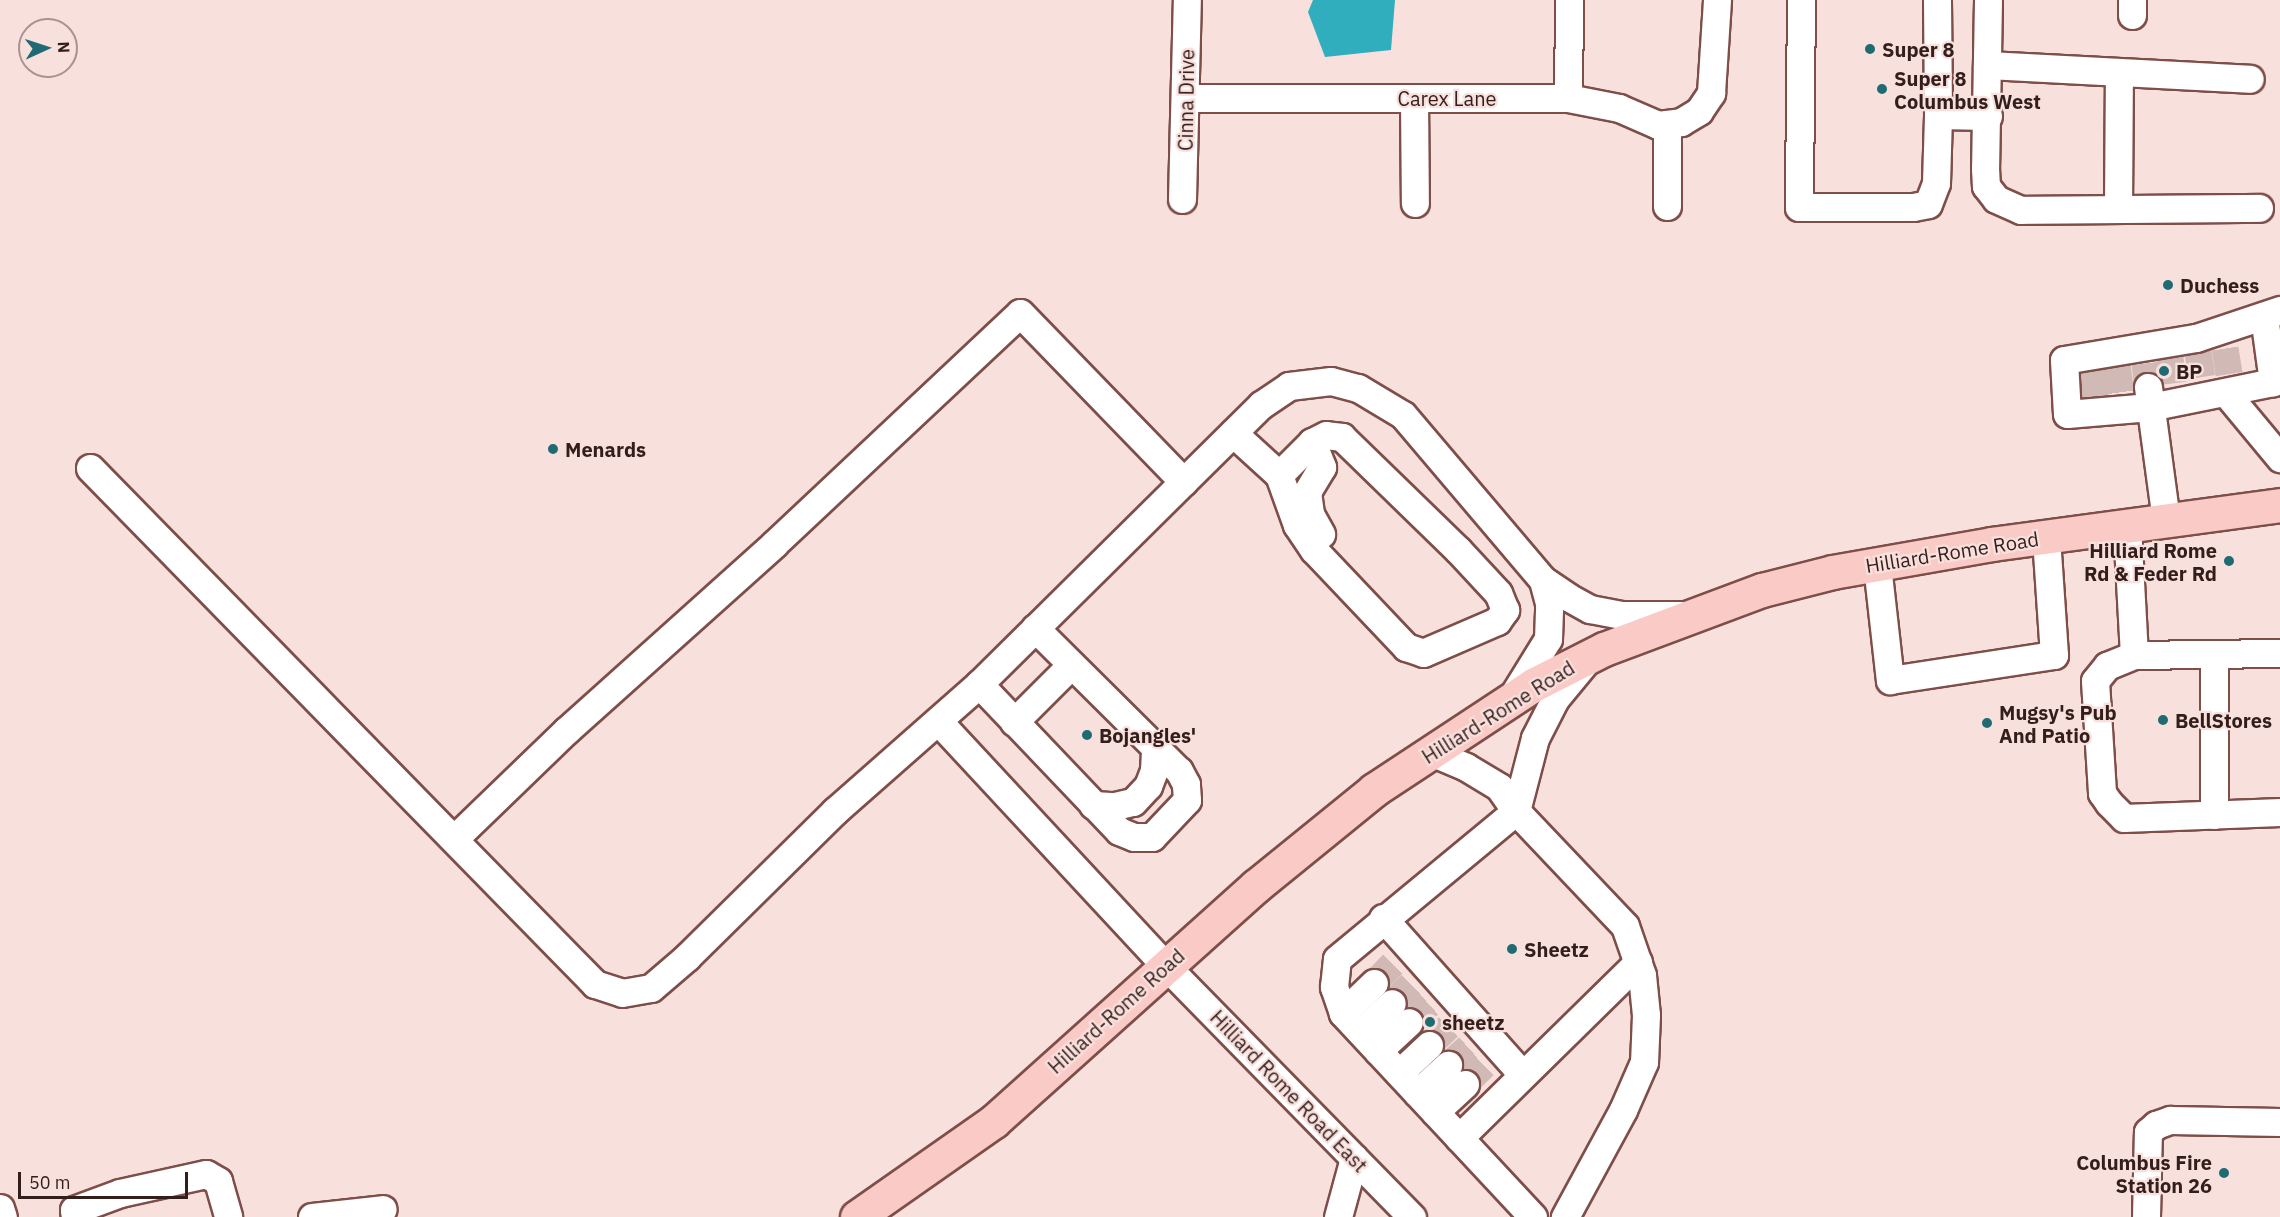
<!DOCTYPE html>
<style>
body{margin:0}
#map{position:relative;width:2280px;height:1217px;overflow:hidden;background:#f8e0dd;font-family:"IBM Plex Sans",sans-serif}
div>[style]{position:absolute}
.water>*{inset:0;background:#30aebd}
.minor-tunnel>*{height:27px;margin-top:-13.5px;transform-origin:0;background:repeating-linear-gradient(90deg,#d1b9b6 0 27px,transparent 0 41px)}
.roads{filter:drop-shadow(2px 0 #7e4e49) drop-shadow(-2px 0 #7e4e49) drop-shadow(0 2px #7e4e49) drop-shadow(0 -2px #7e4e49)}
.minor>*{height:27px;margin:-13.5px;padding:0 13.5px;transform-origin:13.5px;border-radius:13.5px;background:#fff}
.major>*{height:33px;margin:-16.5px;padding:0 16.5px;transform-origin:16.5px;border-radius:16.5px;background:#facbc6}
.dots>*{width:16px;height:16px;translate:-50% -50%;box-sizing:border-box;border:3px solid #f8e0dd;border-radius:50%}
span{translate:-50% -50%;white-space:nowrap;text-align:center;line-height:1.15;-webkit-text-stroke:4.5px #f8e0dd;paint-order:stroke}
.poi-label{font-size:20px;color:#331e1c;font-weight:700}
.left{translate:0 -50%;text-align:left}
.right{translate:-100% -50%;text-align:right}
.street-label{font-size:20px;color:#331e1c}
.north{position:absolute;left:18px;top:18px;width:60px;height:60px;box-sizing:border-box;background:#f8e0dd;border:2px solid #a99290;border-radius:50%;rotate:87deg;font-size:16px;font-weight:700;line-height:24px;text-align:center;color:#331e1c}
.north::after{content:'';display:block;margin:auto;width:21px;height:27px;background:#1f6a73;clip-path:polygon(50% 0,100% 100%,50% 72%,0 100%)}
.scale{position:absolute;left:18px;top:1172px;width:170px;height:27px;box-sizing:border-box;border:3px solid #331e1c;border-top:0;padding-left:8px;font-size:18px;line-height:21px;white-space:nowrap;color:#331e1c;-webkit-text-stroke:4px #f8e0dd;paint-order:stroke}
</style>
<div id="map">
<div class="water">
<i style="clip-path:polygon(1313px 0,1395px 0,1391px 50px,1325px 57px,1308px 12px)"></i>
</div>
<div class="minor-tunnel">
<i style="left:2225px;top:348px;width:26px;rotate:81deg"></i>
<i style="left:2198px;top:352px;width:25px;rotate:81deg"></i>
<i style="left:2170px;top:358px;width:25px;rotate:83deg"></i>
<i style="left:2145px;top:363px;width:24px;rotate:83deg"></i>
<i style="left:2117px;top:365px;width:28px;rotate:82deg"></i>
<i style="left:2093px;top:370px;width:26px;rotate:86deg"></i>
<i style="left:1374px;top:983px;width:30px;rotate:-46deg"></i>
<i style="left:1392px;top:1003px;width:31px;rotate:-45deg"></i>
<i style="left:1409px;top:1022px;width:31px;rotate:-42deg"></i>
<i style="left:1429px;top:1045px;width:32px;rotate:-44deg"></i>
<i style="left:1448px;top:1065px;width:31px;rotate:-42deg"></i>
<i style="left:1465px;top:1084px;width:31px;rotate:-45deg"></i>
</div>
<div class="roads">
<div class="minor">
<i style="left:1801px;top:0;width:207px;rotate:90.6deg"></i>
<i style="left:1799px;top:207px;width:114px"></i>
<i style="left:1913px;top:207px;width:15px;rotate:-11deg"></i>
<i style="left:1928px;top:204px;width:22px;rotate:-69deg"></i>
<i style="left:1936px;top:183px;width:68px;rotate:-88.3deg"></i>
<i style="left:1938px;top:115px;width:50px;rotate:1.1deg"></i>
<i style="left:1937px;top:0;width:115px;rotate:89.5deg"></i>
<i style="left:1988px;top:0;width:168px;rotate:91deg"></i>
<i style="left:1985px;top:168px;width:18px;rotate:87deg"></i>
<i style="left:1986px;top:186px;width:16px;rotate:52deg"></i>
<i style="left:1996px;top:199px;width:27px;rotate:24deg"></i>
<i style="left:2021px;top:210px;width:238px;rotate:-0.5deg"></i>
<i style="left:2132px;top:15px;width:15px;rotate:-90deg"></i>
<i style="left:1987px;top:65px;width:263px;rotate:3deg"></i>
<i style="left:1187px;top:98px;width:381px"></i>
<i style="left:1568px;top:98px;width:52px;rotate:11.1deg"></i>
<i style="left:1619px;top:108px;width:43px;rotate:23.6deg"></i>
<i style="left:1658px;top:125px;width:23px;rotate:-7deg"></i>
<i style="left:1681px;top:122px;width:21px;rotate:-31deg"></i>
<i style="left:1699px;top:111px;width:22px;rotate:-56deg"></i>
<i style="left:1711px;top:93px;width:93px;rotate:-86.3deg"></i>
<i style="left:1414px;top:98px;width:105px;rotate:89.5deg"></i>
<i style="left:1568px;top:98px;width:98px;rotate:-89.4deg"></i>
<i style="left:1667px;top:124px;width:82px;rotate:90deg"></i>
<i style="left:1182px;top:199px;width:199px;rotate:-88.6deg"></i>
<i style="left:2118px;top:209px;width:137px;rotate:-89.6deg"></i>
<i style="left:2264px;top:316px;width:67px;rotate:82.2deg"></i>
<i style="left:2273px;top:382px;width:126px;rotate:168.5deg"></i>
<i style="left:2150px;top:407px;width:83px;rotate:175.2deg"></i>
<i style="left:2067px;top:414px;width:54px;rotate:-93.2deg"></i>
<i style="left:2064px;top:360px;width:134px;rotate:-9.5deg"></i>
<i style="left:2196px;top:338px;width:89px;rotate:-18.4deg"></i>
<i style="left:2148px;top:387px;width:135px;rotate:82.3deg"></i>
<i style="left:2226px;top:393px;width:85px;rotate:50.3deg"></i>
<i style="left:1233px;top:433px;width:62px;rotate:42.4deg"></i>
<i style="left:1279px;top:475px;width:53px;rotate:70.2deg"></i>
<i style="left:1297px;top:525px;width:30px;rotate:56deg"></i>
<i style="left:1314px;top:550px;width:134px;rotate:46.5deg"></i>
<i style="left:1406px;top:647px;width:18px;rotate:19deg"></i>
<i style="left:1423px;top:653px;width:81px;rotate:-23.4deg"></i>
<i style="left:1497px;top:621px;width:14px;rotate:-54deg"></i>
<i style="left:1505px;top:610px;width:18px;rotate:-112deg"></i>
<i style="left:1498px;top:593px;width:59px;rotate:-132.9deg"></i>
<i style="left:1458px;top:550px;width:162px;rotate:-135.8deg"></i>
<i style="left:1342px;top:437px;width:16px;rotate:-173deg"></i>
<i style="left:1326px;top:435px;width:16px;rotate:153deg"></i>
<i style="left:1312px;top:442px;width:47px;rotate:135deg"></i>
<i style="left:1312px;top:442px;width:27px;rotate:68deg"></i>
<i style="left:1322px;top:467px;width:29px;rotate:121deg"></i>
<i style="left:1307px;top:492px;width:22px;rotate:82deg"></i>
<i style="left:1310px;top:514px;width:23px;rotate:61deg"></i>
<i style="left:90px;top:468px;width:722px;rotate:45.62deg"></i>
<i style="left:595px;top:984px;width:28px;rotate:18deg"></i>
<i style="left:622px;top:993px;width:29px;rotate:-10deg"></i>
<i style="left:651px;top:988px;width:48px;rotate:-40.7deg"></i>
<i style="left:687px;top:957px;width:208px;rotate:-44.6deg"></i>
<i style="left:835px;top:811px;width:192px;rotate:-41.4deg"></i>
<i style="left:979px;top:684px;width:397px;rotate:-44.7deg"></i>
<i style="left:1261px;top:405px;width:34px;rotate:-34deg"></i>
<i style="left:1289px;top:386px;width:42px;rotate:-6.8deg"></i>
<i style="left:1331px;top:381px;width:28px;rotate:15deg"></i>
<i style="left:1358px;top:388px;width:52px;rotate:31deg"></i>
<i style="left:1403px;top:415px;width:216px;rotate:49.7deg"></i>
<i style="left:1543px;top:580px;width:30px;rotate:34deg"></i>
<i style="left:1568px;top:597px;width:25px;rotate:29deg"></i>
<i style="left:1590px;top:609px;width:32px;rotate:11deg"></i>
<i style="left:1621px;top:615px;width:59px"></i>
<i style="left:2127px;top:526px;width:129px;rotate:86.9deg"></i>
<i style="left:2134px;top:655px;width:146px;rotate:-0.8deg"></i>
<i style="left:1877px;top:565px;width:116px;rotate:83.6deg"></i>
<i style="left:1890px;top:680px;width:166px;rotate:-8.7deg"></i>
<i style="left:2054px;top:655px;width:118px;rotate:-93.9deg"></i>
<i style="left:2214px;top:654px;width:161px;rotate:90deg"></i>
<i style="left:2134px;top:655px;width:29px;rotate:158deg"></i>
<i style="left:2107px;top:666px;width:19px;rotate:129deg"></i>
<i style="left:2095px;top:681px;width:112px;rotate:86.4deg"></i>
<i style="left:2102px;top:793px;width:12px;rotate:55deg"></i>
<i style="left:2109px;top:803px;width:21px;rotate:45deg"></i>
<i style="left:2124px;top:818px;width:156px;rotate:-2.2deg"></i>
<i style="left:979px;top:684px;width:203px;rotate:46.4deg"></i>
<i style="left:1119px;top:831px;width:16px;rotate:22deg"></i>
<i style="left:1134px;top:837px;width:18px"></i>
<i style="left:1152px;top:837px;width:51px;rotate:-46.6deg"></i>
<i style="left:1187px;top:800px;width:16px;rotate:-94deg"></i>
<i style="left:1186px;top:784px;width:15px;rotate:-118deg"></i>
<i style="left:1179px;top:771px;width:203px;rotate:-135.2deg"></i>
<i style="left:1512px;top:697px;width:68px;rotate:-58.2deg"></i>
<i style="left:1548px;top:639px;width:36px;rotate:-88deg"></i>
<i style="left:1549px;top:603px;width:24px;rotate:-105deg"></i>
<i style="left:939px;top:722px;width:332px;rotate:47.1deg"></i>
<i style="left:1165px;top:965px;width:353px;rotate:45.6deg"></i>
<i style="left:1014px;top:722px;width:81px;rotate:-45deg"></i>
<i style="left:1431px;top:752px;width:38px;rotate:23deg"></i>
<i style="left:1466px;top:767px;width:39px;rotate:31deg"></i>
<i style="left:1499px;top:787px;width:29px;rotate:55deg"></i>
<i style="left:1516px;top:811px;width:75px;rotate:-75.4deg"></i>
<i style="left:1535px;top:738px;width:44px;rotate:-62.9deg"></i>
<i style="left:1555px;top:699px;width:50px;rotate:-50.6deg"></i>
<i style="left:1093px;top:805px;width:22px;rotate:3deg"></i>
<i style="left:1115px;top:806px;width:18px;rotate:-13deg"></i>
<i style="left:1133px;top:802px;width:22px;rotate:-47deg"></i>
<i style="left:1148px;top:786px;width:17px;rotate:-69deg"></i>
<i style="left:1154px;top:770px;width:21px;rotate:-87deg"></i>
<i style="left:455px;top:838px;width:156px;rotate:-44deg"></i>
<i style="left:567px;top:730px;width:278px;rotate:-41.9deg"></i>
<i style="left:774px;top:544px;width:337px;rotate:-43.2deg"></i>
<i style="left:1020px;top:313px;width:235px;rotate:45.9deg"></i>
<i style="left:1383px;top:918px;width:210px;rotate:48.3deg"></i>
<i style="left:1343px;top:1013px;width:43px;rotate:-44.1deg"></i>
<i style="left:1361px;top:1032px;width:42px;rotate:-43.1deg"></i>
<i style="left:1378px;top:1051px;width:42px;rotate:-43.1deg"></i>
<i style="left:1399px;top:1073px;width:41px;rotate:-43deg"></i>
<i style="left:1417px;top:1093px;width:42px;rotate:-42.1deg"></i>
<i style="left:1435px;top:1112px;width:41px;rotate:-43deg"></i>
<i style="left:1459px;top:1138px;width:251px;rotate:-44.5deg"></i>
<i style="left:0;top:1208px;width:9px;rotate:72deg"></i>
<i style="left:75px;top:1217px;width:7px;rotate:-98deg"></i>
<i style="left:74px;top:1210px;width:49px;rotate:-20.3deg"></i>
<i style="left:120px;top:1193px;width:88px;rotate:-12.5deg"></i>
<i style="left:206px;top:1174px;width:14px;rotate:30deg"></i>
<i style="left:218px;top:1181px;width:37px;rotate:74deg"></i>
<i style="left:312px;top:1217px;width:71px;rotate:-6.4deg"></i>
<i style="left:1338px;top:1217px;width:61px;rotate:-74.8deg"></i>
<i style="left:1533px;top:1217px;width:279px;rotate:-133deg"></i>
<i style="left:1343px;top:1013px;width:28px;rotate:-109deg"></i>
<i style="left:1334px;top:987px;width:28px;rotate:-84deg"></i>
<i style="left:1337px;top:959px;width:232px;rotate:-39.6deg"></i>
<i style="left:1516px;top:811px;width:158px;rotate:46.5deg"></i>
<i style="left:1625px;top:926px;width:52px;rotate:70.9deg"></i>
<i style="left:1642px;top:975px;width:40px;rotate:84.3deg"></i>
<i style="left:1646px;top:1015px;width:47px;rotate:92.4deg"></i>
<i style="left:1644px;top:1062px;width:52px;rotate:113.6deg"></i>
<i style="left:1623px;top:1110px;width:122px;rotate:118.5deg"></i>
<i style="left:2146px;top:1217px;width:85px;rotate:-88.7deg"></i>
<i style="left:2148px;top:1132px;width:11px;rotate:-41deg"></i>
<i style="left:2156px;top:1125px;width:15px;rotate:-20deg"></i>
<i style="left:2170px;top:1120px;width:110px;rotate:1deg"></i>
</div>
<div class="major">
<i style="left:857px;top:1217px;width:167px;rotate:-35deg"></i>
<i style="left:994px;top:1121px;width:352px;rotate:-41.9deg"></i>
<i style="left:1256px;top:886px;width:152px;rotate:-39.1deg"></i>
<i style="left:1374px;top:790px;width:191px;rotate:-33.4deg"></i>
<i style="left:1533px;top:685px;width:80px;rotate:-26.9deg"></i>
<i style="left:1604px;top:649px;width:169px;rotate:-20.5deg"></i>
<i style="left:1762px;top:590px;width:73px;rotate:-14.2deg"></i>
<i style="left:1833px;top:572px;width:161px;rotate:-10deg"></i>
<i style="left:1992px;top:544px;width:291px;rotate:-7.7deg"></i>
</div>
</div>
<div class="dots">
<i style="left:1870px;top:49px;background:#1f6a73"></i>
<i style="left:1882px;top:89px;background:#1f6a73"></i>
<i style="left:2168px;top:285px;background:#1f6a73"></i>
<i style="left:2164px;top:371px;background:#1f6a73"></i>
<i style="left:553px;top:449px;background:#1f6a73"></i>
<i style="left:2229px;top:561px;background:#1f6a73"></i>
<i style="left:2163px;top:720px;background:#1f6a73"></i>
<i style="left:1987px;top:723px;background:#1f6a73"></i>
<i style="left:1087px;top:735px;background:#1f6a73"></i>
<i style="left:1512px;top:949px;background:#1f6a73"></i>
<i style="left:1430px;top:1022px;background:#1f6a73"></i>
<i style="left:2224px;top:1173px;background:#1f6a73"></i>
</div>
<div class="poi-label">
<span class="left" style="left:1882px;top:49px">Super 8</span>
<span class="left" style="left:1894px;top:90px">Super 8<br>Columbus West</span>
<span class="left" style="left:2180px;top:285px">Duchess</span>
<span class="left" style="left:2176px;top:371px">BP</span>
<span class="left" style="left:565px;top:449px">Menards</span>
<span class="right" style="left:2217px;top:562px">Hilliard Rome<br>Rd &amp; Feder Rd</span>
<span class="left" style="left:1999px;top:724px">Mugsy's Pub<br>And Patio</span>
<span class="left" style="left:2175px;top:720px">BellStores</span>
<span class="left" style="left:1099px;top:735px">Bojangles'</span>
<span class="left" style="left:1524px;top:949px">Sheetz</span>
<span class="left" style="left:1442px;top:1022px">sheetz</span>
<span class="right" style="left:2212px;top:1174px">Columbus Fire<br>Station 26</span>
</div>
<div class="street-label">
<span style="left:1447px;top:98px">Carex Lane</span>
<span style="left:1186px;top:100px;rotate:-89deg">Cinna Drive</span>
<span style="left:1952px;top:552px;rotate:-9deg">Hilliard-Rome Road</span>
<span style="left:1498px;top:712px;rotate:-32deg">Hilliard-Rome Road</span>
<span style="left:1116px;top:1011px;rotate:-42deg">Hilliard-Rome Road</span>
<span style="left:1289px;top:1091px;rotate:46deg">Hilliard Rome Road East</span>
</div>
<div class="north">N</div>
<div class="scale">50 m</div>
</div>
